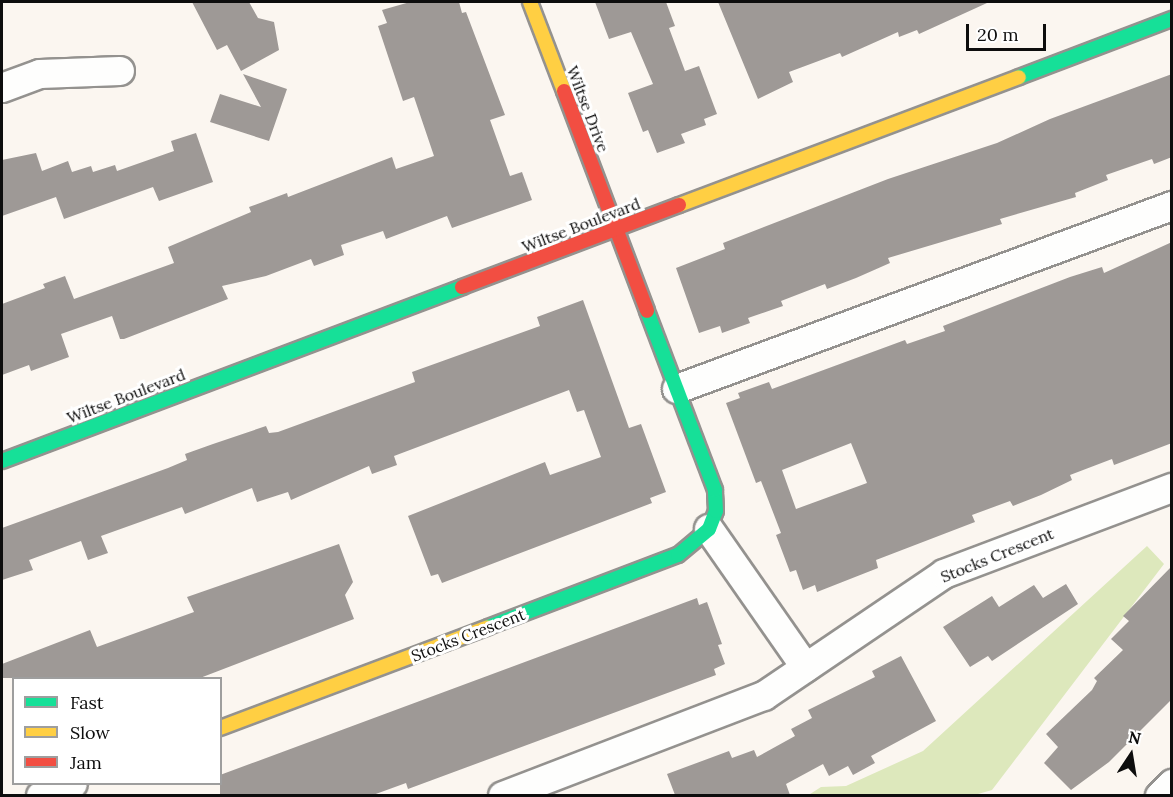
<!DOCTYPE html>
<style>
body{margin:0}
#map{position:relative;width:1173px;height:797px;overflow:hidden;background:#fbf6f0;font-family:Lora,serif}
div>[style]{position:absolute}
.forest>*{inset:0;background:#dde8bc}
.building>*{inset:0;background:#9e9996}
.roads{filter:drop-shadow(2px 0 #94928f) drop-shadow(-2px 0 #94928f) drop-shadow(0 2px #94928f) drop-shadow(0 -2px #94928f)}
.street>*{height:28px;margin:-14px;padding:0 14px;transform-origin:14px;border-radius:14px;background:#fefefd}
.fast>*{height:14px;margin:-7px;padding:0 7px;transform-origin:7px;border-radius:7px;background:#16e098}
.slow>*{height:14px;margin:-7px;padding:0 7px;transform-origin:7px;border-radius:7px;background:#ffcf43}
.jam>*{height:14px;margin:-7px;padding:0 7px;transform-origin:7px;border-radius:7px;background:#f24e42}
span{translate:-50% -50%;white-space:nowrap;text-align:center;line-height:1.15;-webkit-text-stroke:6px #fff;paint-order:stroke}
.street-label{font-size:16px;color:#0d0d0d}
.frame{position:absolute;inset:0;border:3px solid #0d0d0d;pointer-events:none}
.legend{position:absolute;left:12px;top:677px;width:210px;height:108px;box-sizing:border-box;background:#fff;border:2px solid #9e9e9e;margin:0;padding:8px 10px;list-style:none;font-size:18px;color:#0d0d0d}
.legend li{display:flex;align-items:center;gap:12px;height:30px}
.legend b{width:30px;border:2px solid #9e9e9e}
.north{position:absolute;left:1101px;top:725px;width:60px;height:60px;-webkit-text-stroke:4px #fff;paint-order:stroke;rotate:12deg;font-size:16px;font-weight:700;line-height:24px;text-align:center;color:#0d0d0d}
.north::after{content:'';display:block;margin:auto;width:21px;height:27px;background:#0d0d0d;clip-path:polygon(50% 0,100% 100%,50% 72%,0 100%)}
.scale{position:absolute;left:966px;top:24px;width:80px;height:27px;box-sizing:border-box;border:3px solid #0d0d0d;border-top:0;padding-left:8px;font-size:18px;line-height:21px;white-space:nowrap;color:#0d0d0d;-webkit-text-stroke:4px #fff;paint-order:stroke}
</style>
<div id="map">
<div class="forest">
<i style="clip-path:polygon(1147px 546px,1164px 564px,992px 790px,971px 796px,807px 796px,821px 787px,846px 786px,923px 751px)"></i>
</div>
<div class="building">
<i style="clip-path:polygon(192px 2px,249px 2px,258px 18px,274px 22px,279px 50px,241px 71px,227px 45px,217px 50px)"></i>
<i style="clip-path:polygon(410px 2px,459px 2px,462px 13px,466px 12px,505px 115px,490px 120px,510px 176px,522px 172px,532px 200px,452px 228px,447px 216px,386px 239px,383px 231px,341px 245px,344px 255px,314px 266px,311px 259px,266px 276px,222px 286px,228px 299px,124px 339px,120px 339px,112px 316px,61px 334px,69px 357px,31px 371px,29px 365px,2px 375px,2px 304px,45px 288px,43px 284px,65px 276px,74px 299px,174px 263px,168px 247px,251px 212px,249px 207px,287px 193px,288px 197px,392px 157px,396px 169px,434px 156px,414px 97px,403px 101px,378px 26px,387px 23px,382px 10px)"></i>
<i style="clip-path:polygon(595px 2px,666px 2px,675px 26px,669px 28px,685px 71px,699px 66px,717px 114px,704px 119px,706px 125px,681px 134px,685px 143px,657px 153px,648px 130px,643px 132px,628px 93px,653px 84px,631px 32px,609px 39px)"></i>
<i style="clip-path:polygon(718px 2px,987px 2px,987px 3px,919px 34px,917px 30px,899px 37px,898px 32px,842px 57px,840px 53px,789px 72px,793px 82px,758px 99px)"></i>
<i style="clip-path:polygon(243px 74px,287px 89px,269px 141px,210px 122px,220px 94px,261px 107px)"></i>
<i style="clip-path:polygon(1172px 74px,1172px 157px,1154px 164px,1152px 159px,1106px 175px,1108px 180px,1075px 193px,1076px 197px,1000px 219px,1002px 224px,888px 258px,890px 263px,856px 278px,827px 289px,825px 284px,781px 301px,783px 306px,748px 318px,750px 323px,722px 333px,720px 326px,699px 333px,676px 268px,725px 249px,723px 243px,888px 179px,997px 143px,1050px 119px)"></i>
<i style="clip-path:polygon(196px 133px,213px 182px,159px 201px,153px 187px,64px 219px,56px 197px,2px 216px,2px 160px,36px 153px,42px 171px,68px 161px,72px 172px,91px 166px,93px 172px,115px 165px,117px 171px,174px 151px,171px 141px)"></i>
<i style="clip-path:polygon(evenodd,1172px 242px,1172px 443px,1114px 465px,1112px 459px,1070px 475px,1072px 480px,1041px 495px,1013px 506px,1010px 501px,972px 515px,975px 522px,876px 560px,878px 568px,817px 592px,815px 585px,803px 590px,796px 570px,790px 572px,776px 535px,781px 533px,761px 481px,756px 483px,726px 403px,740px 398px,738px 393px,769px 382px,772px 389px,905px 340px,907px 344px,945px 331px,943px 326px,1070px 277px,1102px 267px,1104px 273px,1172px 242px,851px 443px,867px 483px,796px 509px,782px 470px,851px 443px)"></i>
<i style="clip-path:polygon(583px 300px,629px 428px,641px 424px,666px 492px,650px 498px,652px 503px,442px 583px,438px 574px,431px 576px,408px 516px,545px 462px,550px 475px,601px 457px,584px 410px,577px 412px,569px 390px,394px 456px,397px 465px,372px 474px,369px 466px,291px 500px,288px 492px,257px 502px,252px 488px,185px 514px,182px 507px,101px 536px,108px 553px,88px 560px,81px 541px,29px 560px,33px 570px,2px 580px,2px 528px,168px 468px,187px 460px,185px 454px,213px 444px,266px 426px,269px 433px,278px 432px,415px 382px,412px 372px,540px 326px,537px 317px)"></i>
<i style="clip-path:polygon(339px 544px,353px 582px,345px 595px,354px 619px,200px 678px,2px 678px,2px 664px,90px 630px,97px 647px,194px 612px,187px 597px)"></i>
<i style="clip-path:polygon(1172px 566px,1172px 699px,1109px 762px,1071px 790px,1044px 763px,1058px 747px,1046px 734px,1092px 690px,1097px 681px,1094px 678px,1123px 650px,1111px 639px,1129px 621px,1123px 616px)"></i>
<i style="clip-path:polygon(1066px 584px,1078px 604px,992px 661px,988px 656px,970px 667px,943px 627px,992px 596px,999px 607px,1034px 585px,1043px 598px)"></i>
<i style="clip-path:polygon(697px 598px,699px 605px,707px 602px,722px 644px,718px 645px,725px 664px,714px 669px,716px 675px,408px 789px,406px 783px,373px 795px,220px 795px,220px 775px)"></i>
<i style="clip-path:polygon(901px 656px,936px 721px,871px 756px,875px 763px,853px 775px,848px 766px,829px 776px,823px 764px,786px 784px,790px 795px,675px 795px,667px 774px,729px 751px,732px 758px,754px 750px,757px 757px,795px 736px,791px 729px,812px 718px,808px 710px,875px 677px,872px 671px)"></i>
</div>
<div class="roads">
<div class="street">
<i style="left:2px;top:88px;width:40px;rotate:-20.2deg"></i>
<i style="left:40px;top:74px;width:80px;rotate:-2.1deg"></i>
<i style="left:677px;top:389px;width:528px;rotate:-20.29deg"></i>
<i style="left:709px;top:529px;width:169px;rotate:55.1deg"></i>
<i style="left:41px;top:796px;width:34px;rotate:-21deg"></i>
<i style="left:503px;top:796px;width:280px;rotate:-21deg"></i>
<i style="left:764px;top:696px;width:217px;rotate:-34.1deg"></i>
<i style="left:944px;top:574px;width:244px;rotate:-20.7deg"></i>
<i style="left:1160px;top:796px;width:17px;rotate:-45deg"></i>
</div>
<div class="fast">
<i style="left:1019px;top:77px;width:164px;rotate:-20.8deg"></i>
<i style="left:2px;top:461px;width:492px;rotate:-20.7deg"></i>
<i style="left:488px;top:627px;width:203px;rotate:-20.8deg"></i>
<i style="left:678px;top:555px;width:40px;rotate:-40deg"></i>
<i style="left:709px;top:529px;width:19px;rotate:-69deg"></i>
<i style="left:716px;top:511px;width:21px;rotate:-93deg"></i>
<i style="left:715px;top:490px;width:191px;rotate:-110.8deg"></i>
</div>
<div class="slow">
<i style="left:530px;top:2px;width:95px;rotate:69.1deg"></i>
<i style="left:679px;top:205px;width:363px;rotate:-20.6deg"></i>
<i style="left:220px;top:728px;width:286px;rotate:-20.6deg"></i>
</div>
<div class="jam">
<i style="left:564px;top:91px;width:235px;rotate:69.3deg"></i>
<i style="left:462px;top:287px;width:232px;rotate:-20.7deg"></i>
</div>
</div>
<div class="street-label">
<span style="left:588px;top:109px;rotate:69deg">Wiltse Drive</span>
<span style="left:581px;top:225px;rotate:-21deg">Wiltse Boulevard</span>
<span style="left:126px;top:396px;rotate:-21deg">Wiltse Boulevard</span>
<span style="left:997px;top:555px;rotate:-22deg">Stocks Crescent</span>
<span style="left:468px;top:635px;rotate:-21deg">Stocks Crescent</span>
</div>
<div class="frame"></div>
<ul class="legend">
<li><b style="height:8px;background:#16e098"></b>Fast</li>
<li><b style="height:8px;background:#ffcf43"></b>Slow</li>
<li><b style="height:8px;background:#f24e42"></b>Jam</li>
</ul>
<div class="north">N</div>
<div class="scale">20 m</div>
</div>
